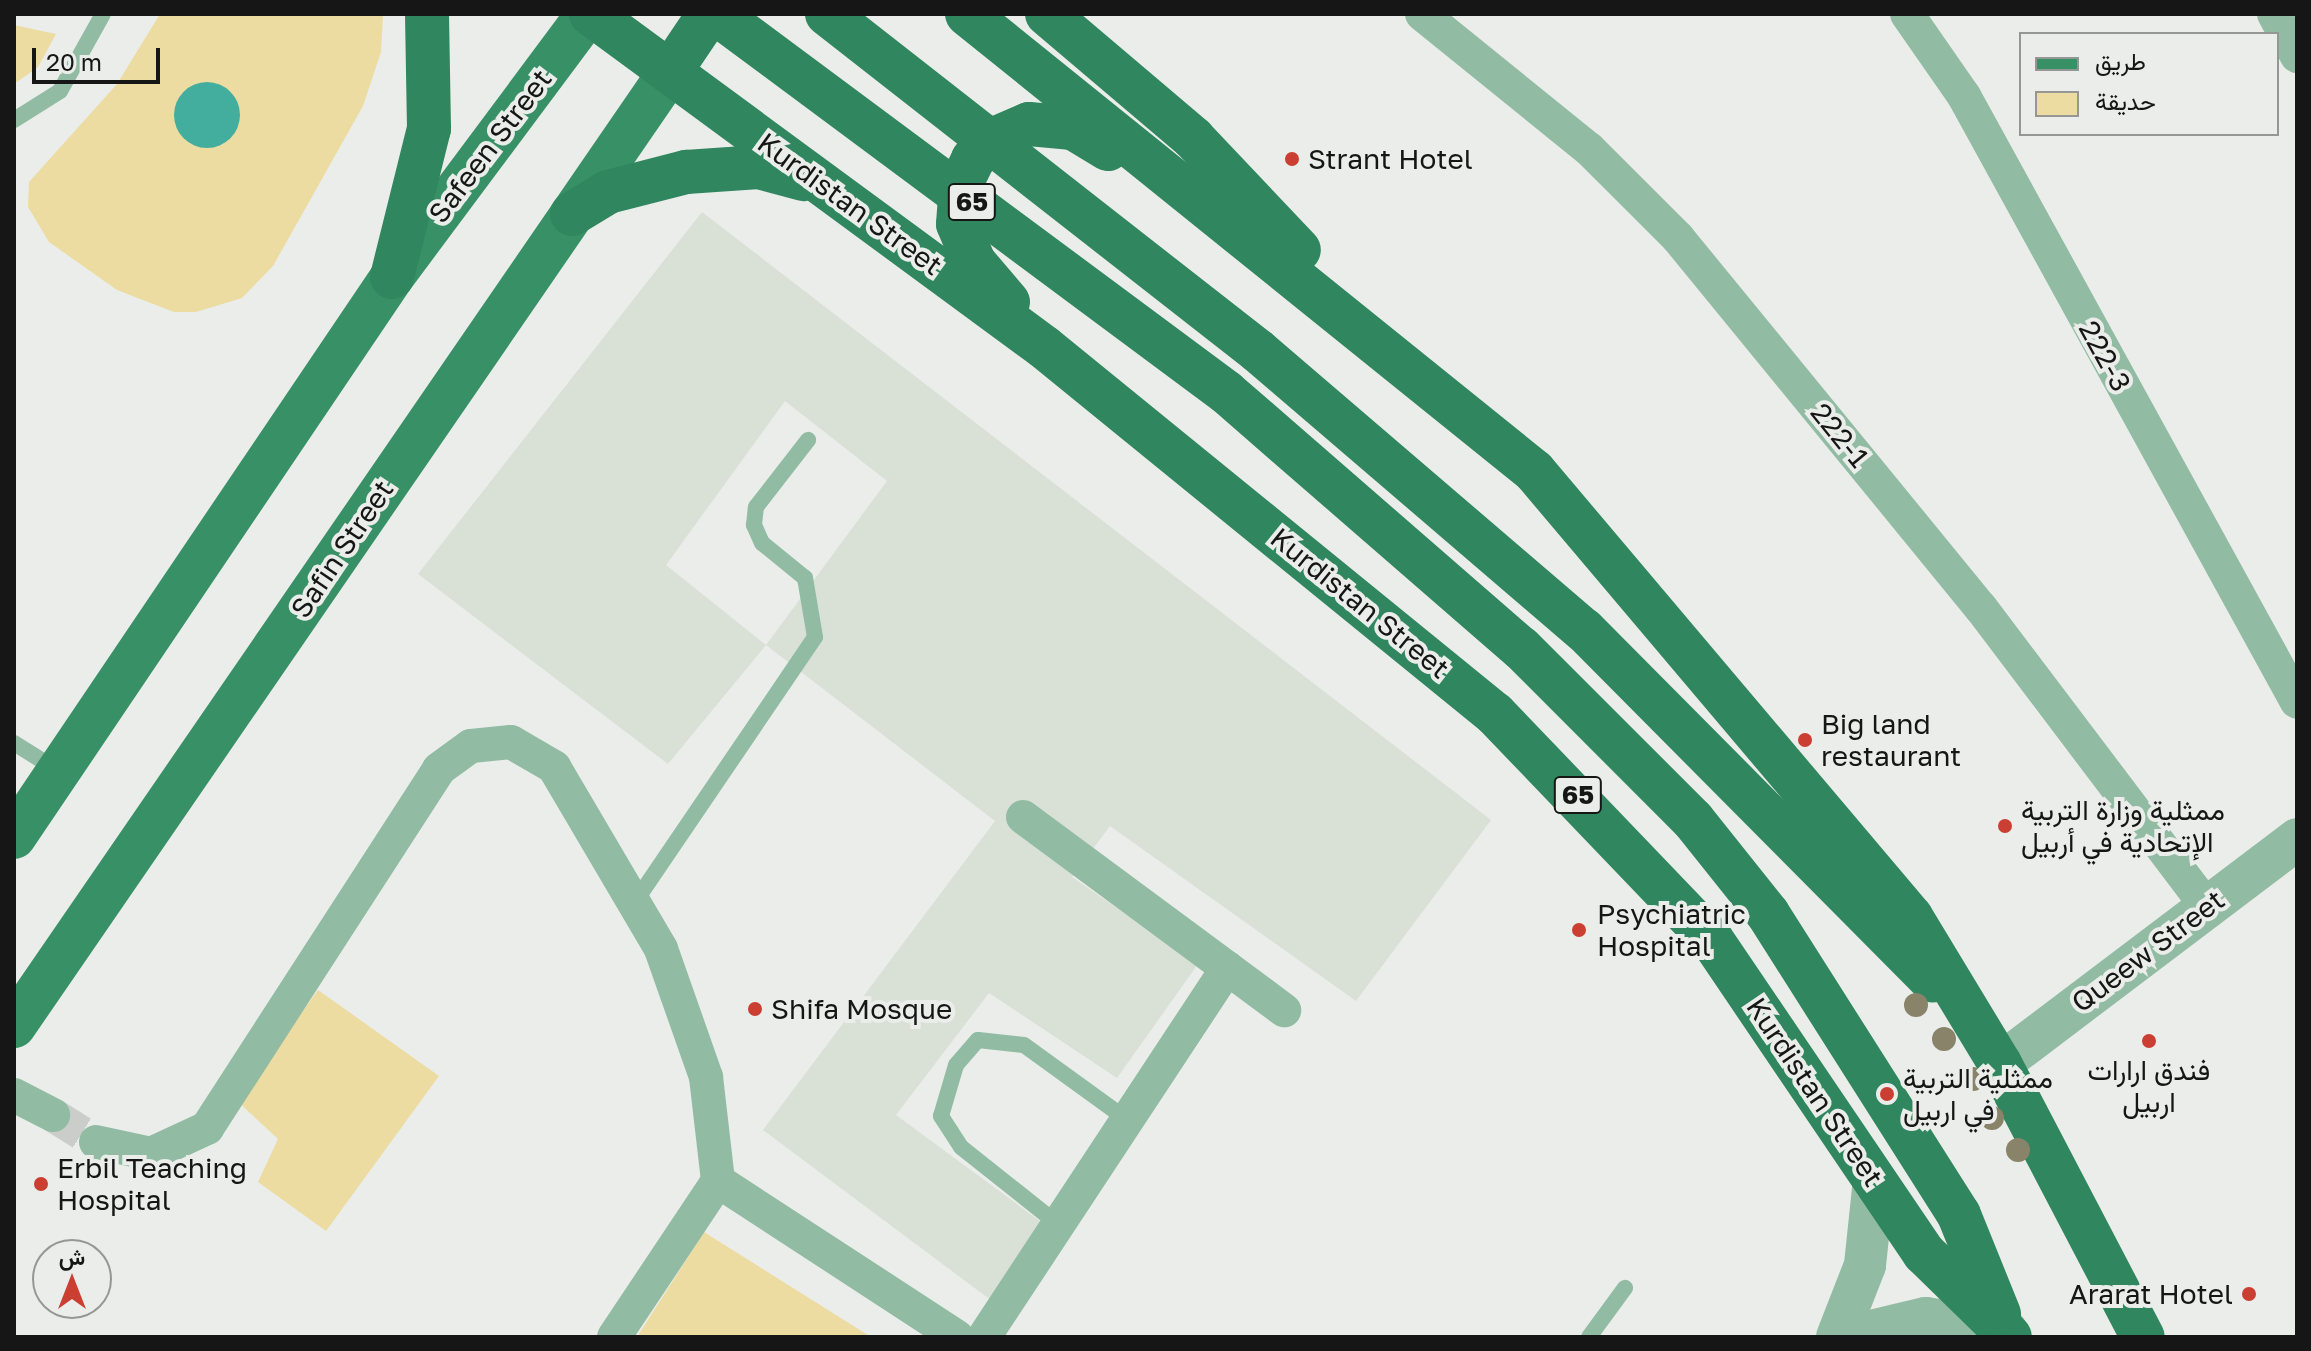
<!DOCTYPE html>
<meta charset="utf-8">
<style>
body{margin:0}
#map{position:relative;width:2311px;height:1351px;overflow:hidden;background:#eaede9;font-family:"Golos Text",Vazirmatn,sans-serif}
div>[style]{position:absolute}
.built>*{inset:0;background:#d9e1d7}
.green>*{inset:0;background:#eddca1}
.water>*{inset:0;background:#43ae9d}
.round{border-radius:50%}
.minor-tunnel>*{height:34px;margin-top:-17px;transform-origin:0;background:repeating-linear-gradient(90deg,#cacdc9 0 34px,transparent 0 51px)}
.service>*{height:16px;margin:-8px;padding:0 8px;transform-origin:8px;border-radius:8px;background:#91bba3}
.minor>*{height:34px;margin:-17px;padding:0 17px;transform-origin:17px;border-radius:17px;background:#91bba3}
.tertiary>*{height:42px;margin:-21px;padding:0 21px;transform-origin:21px;border-radius:21px;background:#91bba3}
.primary>*{height:44px;margin:-22px;padding:0 22px;transform-origin:22px;border-radius:22px;background:#389066}
.trunk>*{height:44px;margin:-22px;padding:0 22px;transform-origin:22px;border-radius:22px;background:#30865e}
.trunk-bridge>*{height:44px;margin:-22px;padding:0 22px;transform-origin:22px;border-radius:22px;background:#30865e}
.trees>*{width:24px;height:24px;margin:-12px;border-radius:50%;background:#888369}
.dots>*{width:22px;height:22px;translate:-50% -50%;box-sizing:border-box;border:4px solid #eaede9;border-radius:50%}
span{translate:-50% -50%;white-space:nowrap;text-align:center;line-height:1.15;-webkit-text-stroke:8px #eaede9;paint-order:stroke}
.shield-label span{padding:2px 6px;background:#eaede9;border:2px solid;border-radius:6px;-webkit-text-stroke-width:0}
.shield-label{font-size:26px;color:#151615;font-weight:700}
.street-label{font-size:28px;color:#151615}
.poi-label{font-size:28px;color:#151615}
.left{translate:0 -50%;text-align:left}
.right{translate:-100% -50%;text-align:right}
.frame{position:absolute;inset:0;border:16px solid #151615;pointer-events:none}
.legend{position:absolute;left:2019px;top:32px;width:260px;height:104px;box-sizing:border-box;background:#eaede9;border:2px solid #959794;margin:0;padding:10px 14px;list-style:none;font-size:24px;color:#151615}
.legend li{display:flex;align-items:center;gap:16px;height:40px}
.legend b{width:40px;border:2px solid #959794}
.north{position:absolute;left:32px;top:1239px;width:80px;height:80px;box-sizing:border-box;background:#eaede9;border:2px solid #959794;border-radius:50%;rotate:0deg;font-size:22px;font-weight:700;line-height:32px;text-align:center;color:#151615}
.north::after{content:'';display:block;margin:auto;width:28px;height:36px;background:#cb3e32;clip-path:polygon(50% 0,100% 100%,50% 72%,0 100%)}
.scale{position:absolute;left:32px;top:48px;width:128px;height:36px;box-sizing:border-box;border:4px solid #151615;border-top:0;padding-left:10px;font-size:24px;line-height:28px;white-space:nowrap;color:#151615;-webkit-text-stroke:6px #eaede9;paint-order:stroke}
</style>
<div id="map">
<div class="built">
<i style="clip-path:polygon(evenodd,702px 212px,1491px 820px,1356px 1001px,1110px 826px,1072px 877px,1198px 964px,1117px 1078px,989px 993px,896px 1115px,1044px 1224px,992px 1301px,763px 1130px,995px 821px,766px 645px,668px 764px,418px 574px,702px 212px,785px 401px,887px 481px,766px 645px,666px 565px,785px 401px)"></i>
</div>
<div class="green">
<i style="clip-path:polygon(160px 14px,383px 14px,381px 52px,363px 106px,273px 266px,242px 298px,196px 312px,174px 312px,117px 290px,49px 242px,28px 207px,29px 182px,117px 84px)"></i>
<i style="clip-path:polygon(14px 25px,56px 34px,38px 67px,14px 84px)"></i>
<i style="clip-path:polygon(318px 990px,439px 1076px,326px 1231px,258px 1182px,278px 1139px,237px 1101px)"></i>
<i style="clip-path:polygon(704px 1232px,871px 1337px,637px 1337px)"></i>
</div>
<div class="water">
<i class="round" style="left:174px;top:82px;width:66px;height:66px"></i>
</div>
<div class="minor-tunnel">
<i style="left:53px;top:1115px;width:51px;rotate:32.1deg"></i>
</div>
<div class="service">
<i style="left:14px;top:120px;width:54px;rotate:-32.2deg"></i>
<i style="left:60px;top:91px;width:88px;rotate:-60.8deg"></i>
<i style="left:14px;top:743px;width:51px;rotate:32.1deg"></i>
<i style="left:635px;top:902px;width:320px;rotate:-55.8deg"></i>
<i style="left:815px;top:637px;width:60px;rotate:-99.6deg"></i>
<i style="left:805px;top:578px;width:55px;rotate:-140.9deg"></i>
<i style="left:762px;top:543px;width:20px;rotate:-114deg"></i>
<i style="left:754px;top:525px;width:18px;rotate:-84deg"></i>
<i style="left:756px;top:507px;width:85px;rotate:-52.2deg"></i>
<i style="left:1059px;top:1225px;width:125px;rotate:-141.5deg"></i>
<i style="left:961px;top:1147px;width:37px;rotate:-123deg"></i>
<i style="left:941px;top:1116px;width:53px;rotate:-73.6deg"></i>
<i style="left:956px;top:1065px;width:33px;rotate:-49deg"></i>
<i style="left:978px;top:1040px;width:46px;rotate:6.2deg"></i>
<i style="left:1024px;top:1045px;width:130px;rotate:35.9deg"></i>
<i style="left:1589px;top:1337px;width:61px;rotate:-53.7deg"></i>
</div>
<div class="minor">
<i style="left:1422px;top:14px;width:215px;rotate:39deg"></i>
<i style="left:1589px;top:149px;width:126px;rotate:45deg"></i>
<i style="left:1678px;top:238px;width:478px;rotate:50.7deg"></i>
<i style="left:1981px;top:608px;width:373px;rotate:52.9deg"></i>
<i style="left:1907px;top:14px;width:100px;rotate:55.2deg"></i>
<i style="left:1964px;top:96px;width:691px;rotate:61.21deg"></i>
<i style="left:2274px;top:14px;width:48px;rotate:61.3deg"></i>
<i style="left:1023px;top:817px;width:325px;rotate:36.5deg"></i>
<i style="left:14px;top:1095px;width:44px;rotate:27.1deg"></i>
<i style="left:96px;top:1142px;width:56px;rotate:12.3deg"></i>
<i style="left:151px;top:1154px;width:62px;rotate:-24.9deg"></i>
<i style="left:207px;top:1128px;width:427px;rotate:-57.1deg"></i>
<i style="left:439px;top:769px;width:39px;rotate:-36deg"></i>
<i style="left:471px;top:746px;width:40px;rotate:-5.7deg"></i>
<i style="left:511px;top:742px;width:50px;rotate:30.2deg"></i>
<i style="left:554px;top:767px;width:211px;rotate:59.5deg"></i>
<i style="left:661px;top:949px;width:136px;rotate:70.6deg"></i>
<i style="left:706px;top:1077px;width:105px;rotate:83.4deg"></i>
<i style="left:718px;top:1181px;width:285px;rotate:33.1deg"></i>
<i style="left:614px;top:1337px;width:187px;rotate:-56.3deg"></i>
<i style="left:984px;top:1337px;width:442px;rotate:-56.6deg"></i>
</div>
<div class="tertiary">
<i style="left:2000px;top:1064px;width:373px;rotate:-37.1deg"></i>
<i style="left:1837px;top:1337px;width:77px;rotate:-68.7deg"></i>
<i style="left:1865px;top:1265px;width:85px;rotate:-84deg"></i>
<i style="left:1846px;top:1337px;width:82px;rotate:-13.4deg"></i>
<i style="left:1926px;top:1318px;width:81px;rotate:8.5deg"></i>
</div>
<div class="primary">
<i style="left:14px;top:837px;width:676px;rotate:-55.98deg"></i>
<i style="left:392px;top:277px;width:328px;rotate:-53.3deg"></i>
<i style="left:14px;top:1026px;width:1158px;rotate:-55.49deg"></i>
</div>
<div class="trunk">
<i style="left:591px;top:14px;width:562px;rotate:36.32deg"></i>
<i style="left:1044px;top:347px;width:581px;rotate:39.14deg"></i>
<i style="left:1495px;top:714px;width:313px;rotate:46.2deg"></i>
<i style="left:1712px;top:940px;width:378px;rotate:55.9deg"></i>
<i style="left:1924px;top:1253px;width:120px;rotate:44.3deg"></i>
<i style="left:967px;top:14px;width:728px;rotate:38.87deg"></i>
<i style="left:1534px;top:471px;width:584px;rotate:49.79deg"></i>
<i style="left:1911px;top:917px;width:172px;rotate:58.8deg"></i>
<i style="left:2000px;top:1064px;width:308px;rotate:62.4deg"></i>
<i style="left:1047px;top:14px;width:192px;rotate:40.3deg"></i>
<i style="left:1193px;top:138px;width:154px;rotate:46.6deg"></i>
<i style="left:670px;top:72px;width:70px;rotate:-56.1deg"></i>
<i style="left:572px;top:214px;width:42px;rotate:-31.4deg"></i>
<i style="left:608px;top:192px;width:81px;rotate:-14.4deg"></i>
<i style="left:686px;top:172px;width:73px;rotate:-3.9deg"></i>
<i style="left:759px;top:167px;width:46px;rotate:15.3deg"></i>
<i style="left:392px;top:277px;width:153px;rotate:-76deg"></i>
<i style="left:429px;top:129px;width:115px;rotate:-91deg"></i>
<i style="left:1008px;top:302px;width:52px;rotate:-130.4deg"></i>
<i style="left:974px;top:262px;width:41px;rotate:-112.8deg"></i>
<i style="left:958px;top:224px;width:40px;rotate:-85.7deg"></i>
<i style="left:961px;top:184px;width:28px;rotate:-64deg"></i>
<i style="left:973px;top:159px;width:27px;rotate:-45deg"></i>
<i style="left:992px;top:140px;width:40px;rotate:-23.4deg"></i>
<i style="left:1029px;top:124px;width:44px;rotate:5.2deg"></i>
<i style="left:1073px;top:128px;width:41px;rotate:31deg"></i>
<i style="left:1258px;top:351px;width:429px;rotate:40.6deg"></i>
<i style="left:1584px;top:630px;width:494px;rotate:45.2deg"></i>
<i style="left:1226px;top:392px;width:391px;rotate:41deg"></i>
<i style="left:1521px;top:648px;width:243px;rotate:45deg"></i>
<i style="left:1693px;top:820px;width:120px;rotate:51.4deg"></i>
<i style="left:1768px;top:914px;width:356px;rotate:57.6deg"></i>
<i style="left:1959px;top:1215px;width:107px;rotate:68deg"></i>
</div>
<div class="trunk-bridge">
<i style="left:717px;top:14px;width:634px;rotate:36.6deg"></i>
<i style="left:827px;top:14px;width:547px;rotate:38.02deg"></i>
</div>
<div class="trees">
<i style="left:1916px;top:1005px"></i>
<i style="left:1944px;top:1039px"></i>
<i style="left:1973px;top:1079px"></i>
<i style="left:1992px;top:1118px"></i>
<i style="left:2018px;top:1150px"></i>
</div>
<div class="dots">
<i style="left:1292px;top:159px;background:#cb3e32"></i>
<i style="left:1805px;top:740px;background:#cb3e32"></i>
<i style="left:2005px;top:826px;background:#cb3e32"></i>
<i style="left:1579px;top:930px;background:#cb3e32"></i>
<i style="left:755px;top:1009px;background:#cb3e32"></i>
<i style="left:2149px;top:1041px;background:#cb3e32"></i>
<i style="left:1887px;top:1094px;background:#cb3e32"></i>
<i style="left:41px;top:1184px;background:#cb3e32"></i>
<i style="left:2249px;top:1294px;background:#cb3e32"></i>
</div>
<div class="shield-label">
<span style="left:972px;top:202px">65</span>
<span style="left:1578px;top:795px">65</span>
</div>
<div class="street-label">
<span style="left:490px;top:146px;rotate:-53deg">Safeen Street</span>
<span style="left:850px;top:204px;rotate:36deg">Kurdistan Street</span>
<span style="left:2105px;top:356px;rotate:61deg">222-3</span>
<span style="left:1840px;top:435px;rotate:51deg">222-1</span>
<span style="left:342px;top:549px;rotate:-56deg">Safin Street</span>
<span style="left:1360px;top:603px;rotate:39deg">Kurdistan Street</span>
<span style="left:2148px;top:951px;rotate:-37deg">Queew Street</span>
<span style="left:1815px;top:1092px;rotate:56deg">Kurdistan Street</span>
</div>
<div class="poi-label">
<span class="left" style="left:1308px;top:159px">Strant Hotel</span>
<span class="left" style="left:1821px;top:740px">Big land<br>restaurant</span>
<span class="left" style="left:2021px;top:826px">ممثلية وزارة التربية<br>الإتحادية في أربيل</span>
<span class="left" style="left:1597px;top:930px">Psychiatric<br>Hospital</span>
<span class="left" style="left:771px;top:1009px">Shifa Mosque</span>
<span style="left:2149px;top:1086px">فندق ارارات<br>اربيل</span>
<span class="left" style="left:1903px;top:1094px">ممثلية التربية<br>في اربيل</span>
<span class="left" style="left:57px;top:1184px">Erbil Teaching<br>Hospital</span>
<span class="right" style="left:2233px;top:1294px">Ararat Hotel</span>
</div>
<div class="frame"></div>
<ul class="legend">
<li><b style="height:10px;background:#389066"></b>طريق</li>
<li><b style="height:22px;background:#eddca1"></b>حديقة</li>
</ul>
<div class="north">ش</div>
<div class="scale">20 m</div>
</div>
